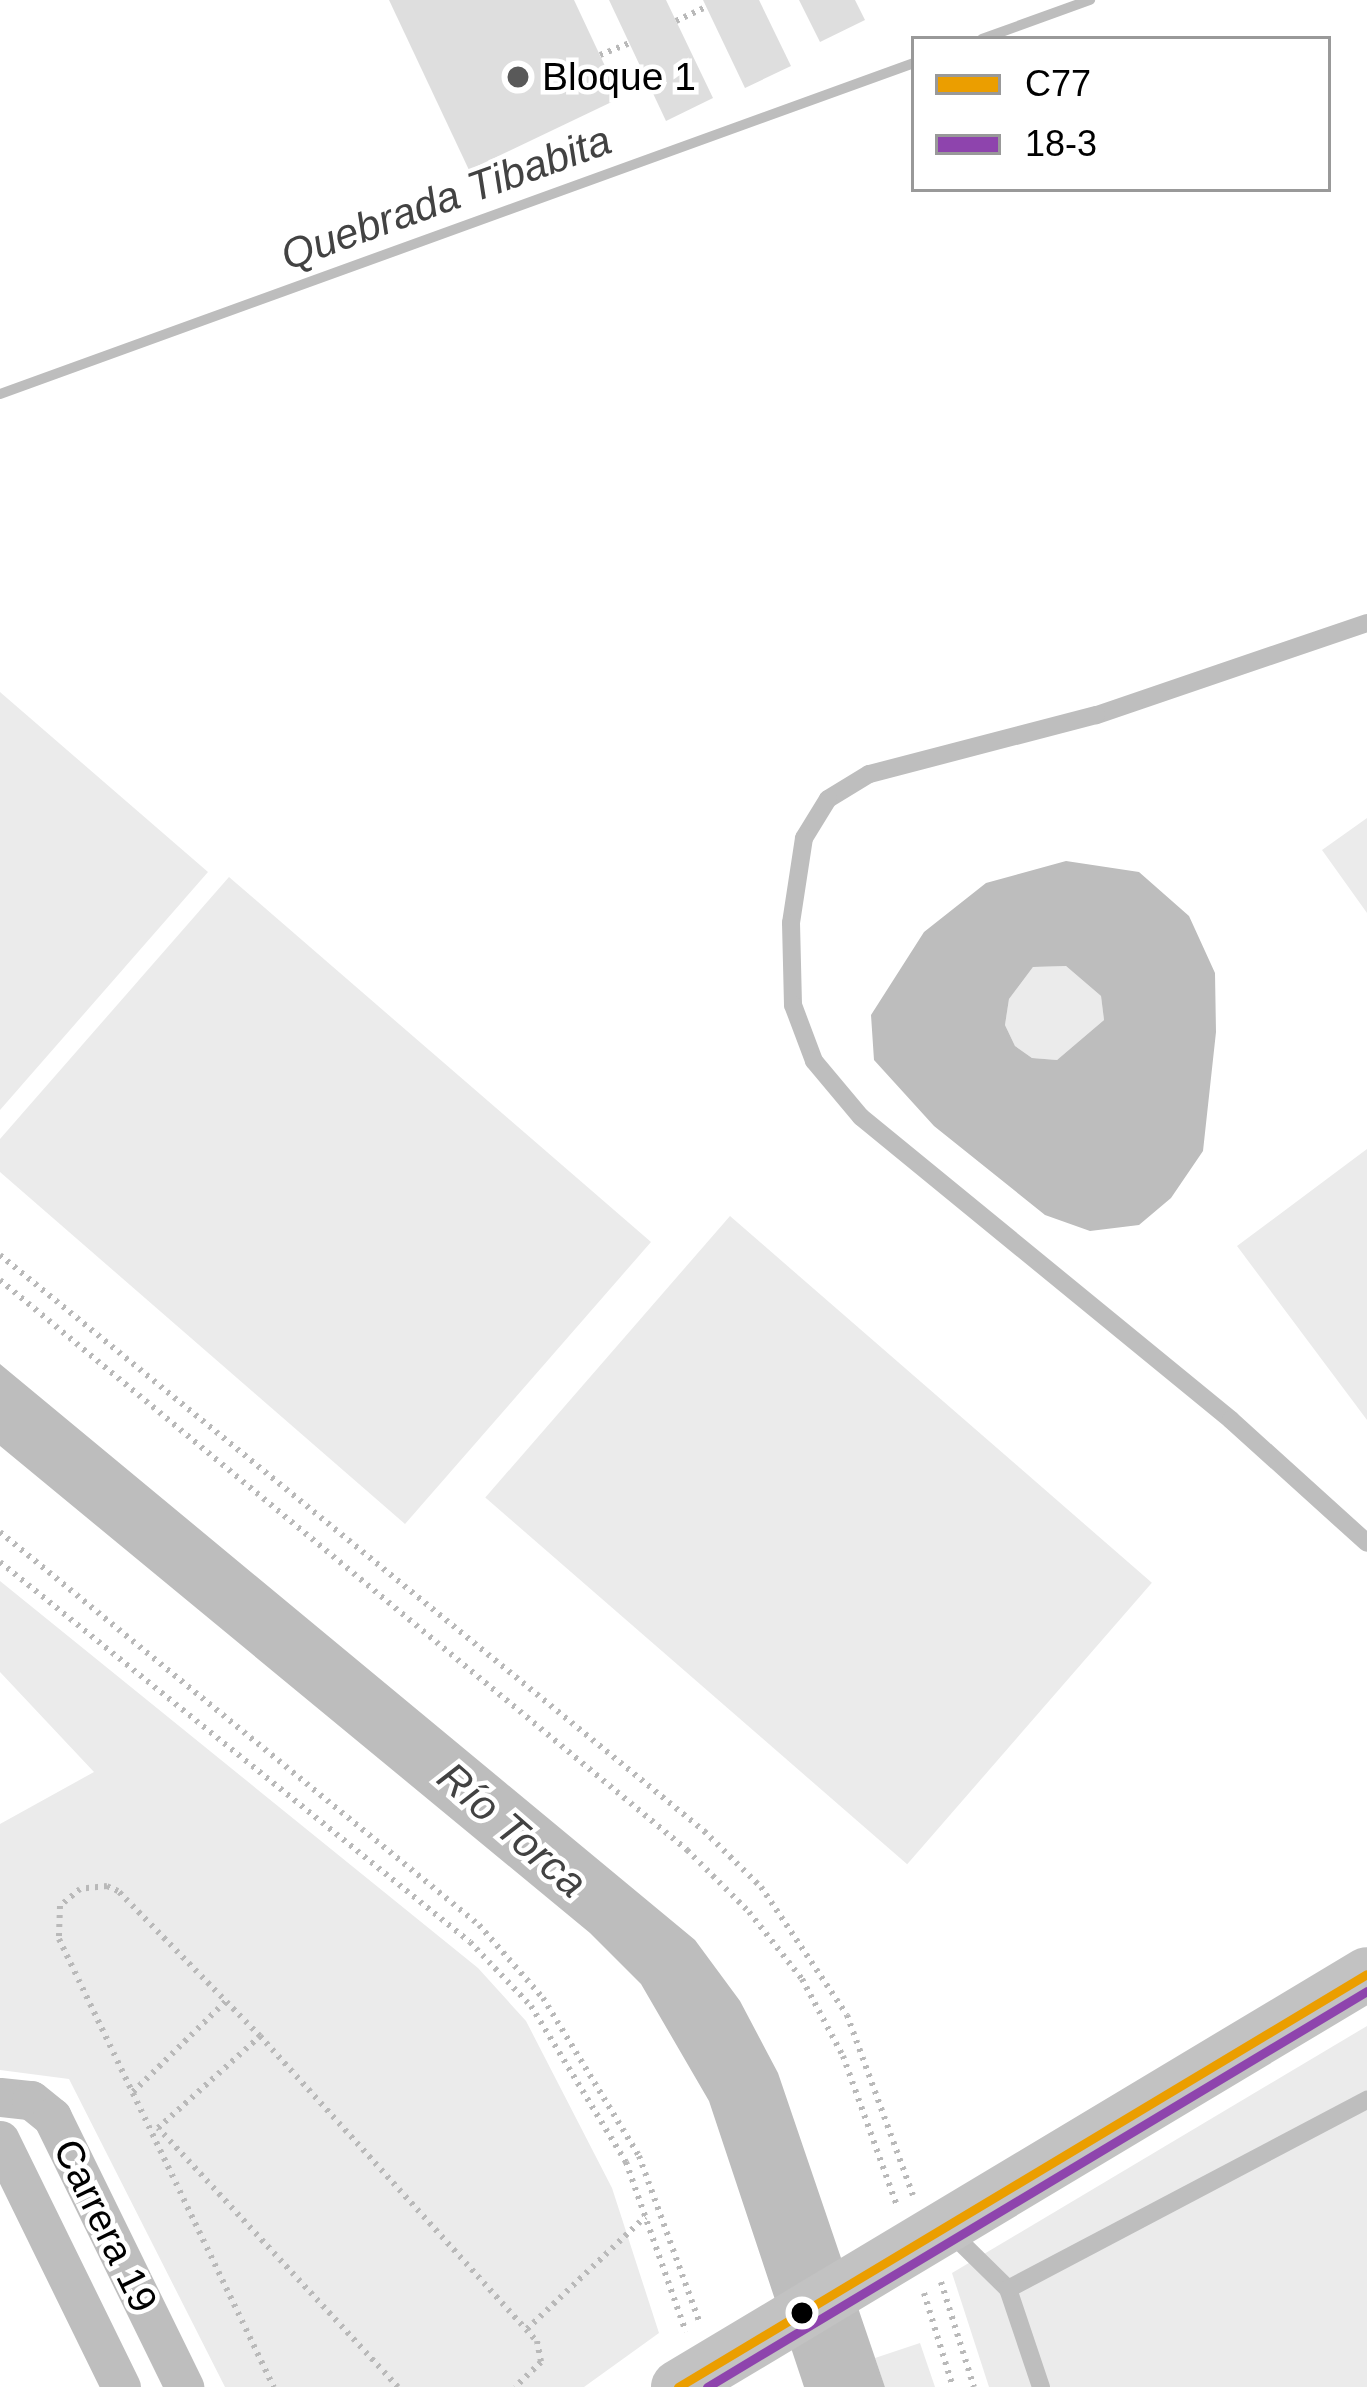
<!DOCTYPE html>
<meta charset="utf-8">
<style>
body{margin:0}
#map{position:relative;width:1367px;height:2387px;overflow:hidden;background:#fff;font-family:Arial,sans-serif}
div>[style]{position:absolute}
.green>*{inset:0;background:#ebebeb;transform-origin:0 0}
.water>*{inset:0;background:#bdbdbd}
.stream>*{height:10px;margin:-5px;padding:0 5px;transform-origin:5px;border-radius:5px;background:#bdbdbd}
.building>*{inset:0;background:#dedede}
.path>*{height:6px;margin-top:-3px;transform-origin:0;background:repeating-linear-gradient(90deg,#b9b9b9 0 3px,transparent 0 9px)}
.lane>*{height:18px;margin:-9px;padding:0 9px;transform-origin:9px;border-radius:9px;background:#bebebe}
.street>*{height:39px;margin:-19.5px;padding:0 19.5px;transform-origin:19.5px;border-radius:19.5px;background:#bebebe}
.secondary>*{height:54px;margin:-27px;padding:0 27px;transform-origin:27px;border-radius:27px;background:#c2c2c2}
.bus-1>*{height:9px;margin:-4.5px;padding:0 4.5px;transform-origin:4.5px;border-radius:4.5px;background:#eb9e00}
.bus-2>*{height:9px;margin:-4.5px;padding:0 4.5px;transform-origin:4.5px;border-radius:4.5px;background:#8e44ad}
.dots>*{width:33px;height:33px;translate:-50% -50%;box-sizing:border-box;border:6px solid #fff;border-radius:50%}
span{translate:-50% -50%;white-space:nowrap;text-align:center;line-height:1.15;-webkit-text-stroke:9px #fff;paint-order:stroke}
.poi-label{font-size:39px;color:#000}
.left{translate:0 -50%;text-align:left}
.street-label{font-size:39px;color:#000}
.water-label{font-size:42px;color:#424242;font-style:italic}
.legend{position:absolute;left:911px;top:36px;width:420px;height:156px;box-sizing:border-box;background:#fff;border:3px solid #999;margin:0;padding:15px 21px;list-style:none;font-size:36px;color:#000}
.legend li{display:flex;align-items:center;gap:24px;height:60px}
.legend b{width:60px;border:3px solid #999}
</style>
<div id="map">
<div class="green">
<i style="clip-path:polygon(0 692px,208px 872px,0 1110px)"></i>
<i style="clip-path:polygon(1367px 818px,1367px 913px,1322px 850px)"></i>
<i style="clip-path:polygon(229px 877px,651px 1242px,405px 1524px,0 1172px,0 1139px)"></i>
<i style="clip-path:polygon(1066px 966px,1101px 996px,1104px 1020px,1057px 1060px,1032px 1058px,1015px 1046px,1005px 1025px,1009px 999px,1033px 967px)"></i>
<i style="clip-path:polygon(1367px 1149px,1367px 1420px,1237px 1246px)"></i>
<i style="left:730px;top:1216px;width:559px;height:373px;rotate:41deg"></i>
<i style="clip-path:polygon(0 1581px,478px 1968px,526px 2021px,612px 2188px,659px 2333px,584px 2387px,225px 2387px,69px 2079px,0 2070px,0 1824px,94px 1772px,0 1672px)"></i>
<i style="clip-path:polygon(1367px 2026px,1367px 2387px,989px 2387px,952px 2273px)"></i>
<i style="clip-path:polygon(920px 2343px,935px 2387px,885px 2387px,875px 2358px)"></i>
</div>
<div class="water">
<i style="clip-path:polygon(evenodd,1066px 861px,1139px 872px,1189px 916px,1215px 973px,1216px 1032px,1203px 1151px,1171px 1198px,1139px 1225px,1090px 1231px,1045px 1215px,934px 1126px,874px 1060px,871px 1015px,924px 932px,986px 883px,1066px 861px,1066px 966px,1101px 996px,1104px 1020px,1057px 1060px,1032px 1058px,1015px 1046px,1005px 1025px,1009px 999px,1033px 967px,1066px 966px)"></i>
<i style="clip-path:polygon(0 1364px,695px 1940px,740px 2001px,778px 2073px,885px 2387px,804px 2387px,709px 2101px,641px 1984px,590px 1933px,0 1446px)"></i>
</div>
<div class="stream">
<i style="left:982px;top:39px;width:115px;rotate:-19.9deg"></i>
<i style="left:0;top:394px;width:972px;rotate:-19.91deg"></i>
</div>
<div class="building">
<i style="clip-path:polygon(389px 0,574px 0,620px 98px,469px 170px)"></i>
<i style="clip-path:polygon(609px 0,666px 0,713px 98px,666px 121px)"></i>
<i style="clip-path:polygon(703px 0,759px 0,791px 66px,745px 88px)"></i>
<i style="clip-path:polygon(799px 0,855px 0,865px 20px,820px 42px)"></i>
</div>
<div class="path">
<i style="left:676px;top:21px;width:33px;rotate:-25deg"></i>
<i style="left:600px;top:55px;width:31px;rotate:-22deg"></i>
<i style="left:0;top:1255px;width:910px;rotate:39.29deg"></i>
<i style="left:704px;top:1831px;width:80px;rotate:44.5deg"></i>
<i style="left:761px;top:1887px;width:154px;rotate:56.1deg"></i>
<i style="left:847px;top:2015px;width:192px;rotate:69.9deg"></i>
<i style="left:0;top:1280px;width:893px;rotate:39.68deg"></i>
<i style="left:687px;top:1850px;width:88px;rotate:45deg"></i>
<i style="left:749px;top:1912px;width:85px;rotate:51.7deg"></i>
<i style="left:802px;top:1979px;width:87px;rotate:62deg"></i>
<i style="left:843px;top:2056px;width:159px;rotate:70.2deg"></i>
<i style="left:0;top:1532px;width:620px;rotate:39.37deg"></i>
<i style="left:479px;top:1925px;width:97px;rotate:48.8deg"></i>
<i style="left:543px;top:1998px;width:185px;rotate:58.7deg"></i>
<i style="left:639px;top:2156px;width:176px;rotate:70deg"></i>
<i style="left:0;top:1562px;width:604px;rotate:38.96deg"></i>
<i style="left:470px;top:1942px;width:88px;rotate:46.4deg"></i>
<i style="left:531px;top:2006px;width:183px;rotate:58.7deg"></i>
<i style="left:626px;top:2162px;width:180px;rotate:70.6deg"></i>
<i style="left:260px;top:2036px;width:203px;rotate:-134.4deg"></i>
<i style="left:118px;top:1891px;width:12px;rotate:-156deg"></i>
<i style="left:107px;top:1886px;width:27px;rotate:174deg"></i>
<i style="left:80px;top:1889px;width:26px;rotate:140deg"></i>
<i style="left:60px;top:1906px;width:33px;rotate:92deg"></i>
<i style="left:59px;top:1939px;width:497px;rotate:64.4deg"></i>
<i style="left:133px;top:2092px;width:130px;rotate:-44.4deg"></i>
<i style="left:941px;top:2282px;width:110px;rotate:72.6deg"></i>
<i style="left:924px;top:2293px;width:98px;rotate:72.9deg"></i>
<i style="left:527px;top:2329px;width:163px;rotate:-43.5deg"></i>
<i style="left:398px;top:2387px;width:353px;rotate:-132.8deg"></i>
<i style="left:158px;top:2128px;width:137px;rotate:-42deg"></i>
<i style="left:260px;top:2036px;width:412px;rotate:47.8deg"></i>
<i style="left:537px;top:2341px;width:21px;rotate:79deg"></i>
<i style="left:541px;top:2362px;width:36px;rotate:136deg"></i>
</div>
<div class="lane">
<i style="left:1367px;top:623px;width:286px;rotate:161.2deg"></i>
<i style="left:1096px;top:715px;width:235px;rotate:165.4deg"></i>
<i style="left:869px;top:774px;width:48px;rotate:148.6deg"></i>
<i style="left:828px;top:799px;width:46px;rotate:121.6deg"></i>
<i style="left:804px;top:838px;width:86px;rotate:98.7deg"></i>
<i style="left:791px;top:923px;width:82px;rotate:88.6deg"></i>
<i style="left:793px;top:1005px;width:60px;rotate:69.4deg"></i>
<i style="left:814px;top:1061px;width:73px;rotate:50deg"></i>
<i style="left:861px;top:1117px;width:478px;rotate:39.3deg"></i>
<i style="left:1231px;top:1420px;width:183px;rotate:42.1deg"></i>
<i style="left:947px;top:2229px;width:86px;rotate:44.5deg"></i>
<i style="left:1041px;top:2387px;width:103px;rotate:-108.6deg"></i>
<i style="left:1008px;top:2289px;width:406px;rotate:-27.8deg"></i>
</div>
<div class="street">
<i style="left:0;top:2097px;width:31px;rotate:6deg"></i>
<i style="left:31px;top:2100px;width:27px;rotate:39deg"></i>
<i style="left:52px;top:2117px;width:301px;rotate:63.9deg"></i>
<i style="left:0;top:2140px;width:275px;rotate:63.9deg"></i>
</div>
<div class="secondary">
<i style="left:678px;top:2387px;width:803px;rotate:-30.94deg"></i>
</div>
<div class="bus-1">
<i style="left:678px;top:2387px;width:803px;rotate:-30.94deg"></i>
</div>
<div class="bus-2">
<i style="left:707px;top:2387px;width:770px;rotate:-30.96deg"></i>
</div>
<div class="dots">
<i style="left:518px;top:77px;background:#595959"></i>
<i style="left:802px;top:2313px;background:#000"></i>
</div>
<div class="poi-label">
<span class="left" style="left:542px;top:77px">Bloque 1</span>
</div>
<div class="street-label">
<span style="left:105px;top:2226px;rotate:64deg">Carrera 19</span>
</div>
<div class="water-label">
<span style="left:446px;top:198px;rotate:-20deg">Quebrada Tibabita</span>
<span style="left:512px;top:1830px;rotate:41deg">Río Torca</span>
</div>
<ul class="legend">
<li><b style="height:15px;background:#eb9e00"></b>C77</li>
<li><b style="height:15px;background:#8e44ad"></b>18-3</li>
</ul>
</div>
